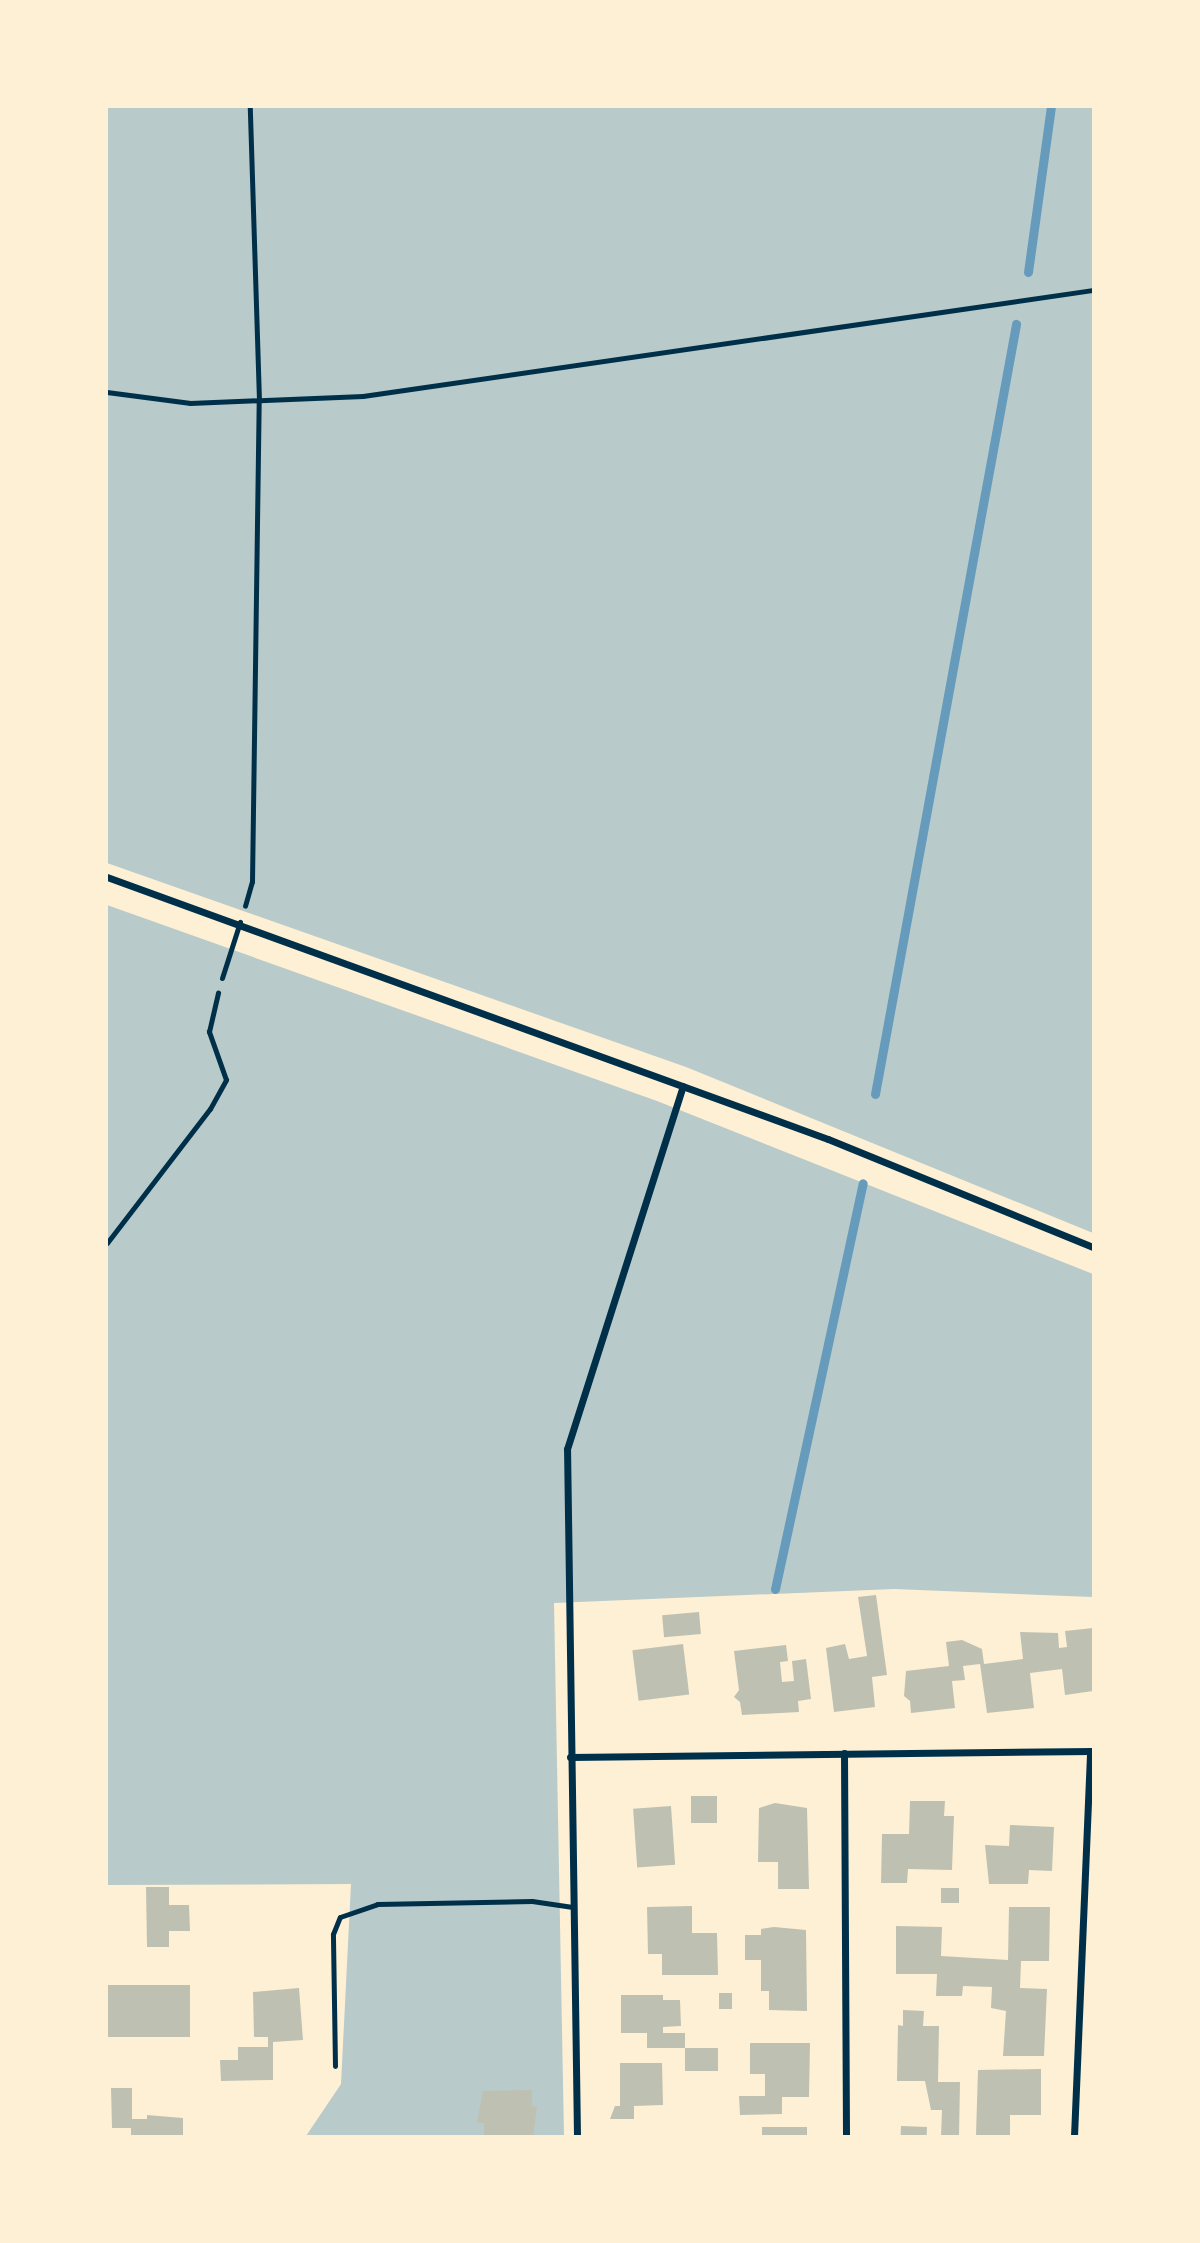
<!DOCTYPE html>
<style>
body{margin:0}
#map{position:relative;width:1200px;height:2243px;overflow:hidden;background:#fdf0d5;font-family:"Space Grotesk",sans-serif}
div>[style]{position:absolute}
.green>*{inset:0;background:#b9caca}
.stream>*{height:9px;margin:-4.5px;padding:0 4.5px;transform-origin:4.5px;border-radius:4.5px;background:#669bbc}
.building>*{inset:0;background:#bec0b2;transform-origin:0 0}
.path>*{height:4.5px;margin:-2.25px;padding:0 2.25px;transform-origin:2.25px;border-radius:2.25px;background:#003049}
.service>*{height:5px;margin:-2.5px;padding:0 2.5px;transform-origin:2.5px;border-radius:2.5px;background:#003049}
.minor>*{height:7px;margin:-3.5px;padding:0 3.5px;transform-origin:3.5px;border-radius:3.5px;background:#003049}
span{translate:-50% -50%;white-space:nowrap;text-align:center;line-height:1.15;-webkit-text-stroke:7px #fdf0d5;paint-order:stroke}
.frame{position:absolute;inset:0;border:108px solid #fdf0d5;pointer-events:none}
</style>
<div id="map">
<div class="green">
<i style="clip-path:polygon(107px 107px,1093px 107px,1093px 1233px,686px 1067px,107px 863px)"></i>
<i style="clip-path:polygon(107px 905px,657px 1101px,1093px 1274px,1093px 1597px,894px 1589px,554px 1603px,564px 2136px,306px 2136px,341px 2084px,351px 1884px,107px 1885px)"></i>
</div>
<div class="stream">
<i style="left:1028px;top:272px;width:167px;rotate:-82.1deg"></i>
<i style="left:875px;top:1094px;width:783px;rotate:-79.62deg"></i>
<i style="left:775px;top:1589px;width:415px;rotate:-77.8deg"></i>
</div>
<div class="building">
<i style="clip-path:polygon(876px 1595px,887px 1675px,872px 1677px,875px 1707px,834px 1712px,826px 1648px,845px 1644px,849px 1659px,867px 1656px,858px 1597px)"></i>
<i style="left:699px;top:1612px;width:22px;height:37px;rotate:85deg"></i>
<i style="clip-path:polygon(1093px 1628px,1093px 1691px,1065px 1695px,1062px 1669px,1030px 1673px,1034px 1708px,987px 1713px,980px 1664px,963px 1666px,965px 1680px,952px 1681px,955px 1708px,911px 1713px,910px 1701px,904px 1696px,906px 1671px,949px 1666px,946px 1642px,962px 1640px,982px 1649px,984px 1664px,1023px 1659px,1020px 1632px,1058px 1633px,1059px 1648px,1067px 1647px,1065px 1631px)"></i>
<i style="left:683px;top:1644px;width:51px;height:51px;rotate:83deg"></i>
<i style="clip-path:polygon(786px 1645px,788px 1661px,780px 1662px,782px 1682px,794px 1681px,792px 1661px,806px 1659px,811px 1699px,798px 1701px,799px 1712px,742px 1715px,740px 1702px,734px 1697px,739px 1690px,734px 1651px)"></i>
<i style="left:691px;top:1796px;width:26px;height:27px"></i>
<i style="clip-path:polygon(910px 1801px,945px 1801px,944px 1816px,954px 1816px,952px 1870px,908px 1869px,907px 1883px,881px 1883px,882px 1834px,909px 1834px)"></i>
<i style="clip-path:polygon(775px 1803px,807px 1808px,809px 1889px,778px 1889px,778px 1862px,758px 1862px,759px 1808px)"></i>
<i style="left:671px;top:1806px;width:59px;height:38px;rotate:86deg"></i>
<i style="clip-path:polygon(1010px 1825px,1054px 1827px,1052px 1871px,1029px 1870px,1028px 1884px,989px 1884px,985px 1845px,1009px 1846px)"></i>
<i style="clip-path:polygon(146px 1887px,169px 1887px,169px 1905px,189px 1905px,190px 1931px,169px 1931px,169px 1947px,147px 1947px)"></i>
<i style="left:941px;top:1888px;width:18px;height:15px"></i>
<i style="clip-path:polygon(692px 1906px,692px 1933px,717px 1933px,718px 1975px,662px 1975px,662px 1954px,648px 1954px,647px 1907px)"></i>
<i style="clip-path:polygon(1009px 1907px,1050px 1907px,1049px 1961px,1021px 1961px,1020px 1988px,1047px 1989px,1044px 2056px,1003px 2056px,1006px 2011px,991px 2008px,992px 1987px,963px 1986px,962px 1996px,936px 1996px,937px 1974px,896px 1974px,896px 1926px,942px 1927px,941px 1956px,1008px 1960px)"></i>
<i style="clip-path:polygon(774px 1927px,806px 1930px,807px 2011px,769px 2010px,769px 1991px,761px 1991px,761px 1960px,745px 1960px,745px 1935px,761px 1935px,761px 1929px)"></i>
<i style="left:107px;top:1985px;width:83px;height:52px"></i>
<i style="clip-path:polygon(299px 1988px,303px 2040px,273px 2042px,273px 2080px,221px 2081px,220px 2060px,238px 2060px,238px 2047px,268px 2047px,268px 2037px,254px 2037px,253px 1992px)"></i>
<i style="left:719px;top:1993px;width:13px;height:16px"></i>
<i style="clip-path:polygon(621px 1995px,663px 1995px,663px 2000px,680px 2000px,681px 2026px,663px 2027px,663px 2033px,685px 2033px,685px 2048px,647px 2048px,647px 2033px,621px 2033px)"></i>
<i style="clip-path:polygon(903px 2010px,924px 2011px,923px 2026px,939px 2026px,938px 2082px,960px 2082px,959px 2136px,941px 2136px,942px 2110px,931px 2110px,925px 2081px,897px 2081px,898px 2025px,903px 2026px)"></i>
<i style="clip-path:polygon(750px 2043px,810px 2043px,809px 2097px,782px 2097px,782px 2114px,740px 2115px,739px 2096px,765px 2096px,765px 2074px,750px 2074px)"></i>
<i style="left:685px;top:2048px;width:33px;height:23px"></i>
<i style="clip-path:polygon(620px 2063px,662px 2063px,663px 2105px,634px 2106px,634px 2119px,610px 2119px,615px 2106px,620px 2106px)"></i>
<i style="clip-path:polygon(1041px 2069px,1041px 2115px,1010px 2115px,1010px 2135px,976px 2135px,978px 2070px)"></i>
<i style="clip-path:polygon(111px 2088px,132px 2088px,132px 2119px,147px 2119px,147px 2115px,183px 2118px,183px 2136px,131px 2136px,131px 2128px,112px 2128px)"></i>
<i style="clip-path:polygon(532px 2090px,532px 2106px,537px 2107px,533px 2136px,484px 2136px,484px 2123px,477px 2123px,483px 2091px)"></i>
<i style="left:901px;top:2126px;width:26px;height:10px;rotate:2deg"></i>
<i style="left:762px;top:2127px;width:45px;height:9px"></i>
</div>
<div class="path">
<i style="left:107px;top:392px;width:84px;rotate:7.5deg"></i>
<i style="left:190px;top:403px;width:173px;rotate:-2.3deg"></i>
<i style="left:363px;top:396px;width:738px;rotate:-8.26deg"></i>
<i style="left:245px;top:906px;width:25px;rotate:-74deg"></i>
<i style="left:252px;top:882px;width:481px;rotate:-89.2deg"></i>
<i style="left:259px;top:401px;width:294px;rotate:-91.8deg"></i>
<i style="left:107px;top:1243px;width:169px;rotate:-52.5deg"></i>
<i style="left:210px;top:1109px;width:33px;rotate:-61deg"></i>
<i style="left:226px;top:1080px;width:51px;rotate:-109.5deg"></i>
<i style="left:209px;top:1032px;width:40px;rotate:-77deg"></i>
</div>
<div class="service">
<i style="left:222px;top:978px;width:59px;rotate:-72.2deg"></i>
<i style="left:335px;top:2066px;width:132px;rotate:-90.9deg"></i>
<i style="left:333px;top:1934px;width:18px;rotate:-68deg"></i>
<i style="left:340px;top:1917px;width:39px;rotate:-19deg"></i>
<i style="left:377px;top:1904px;width:155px;rotate:-1.1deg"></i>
<i style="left:532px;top:1901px;width:41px;rotate:8.3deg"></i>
</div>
<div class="minor">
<i style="left:107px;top:877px;width:767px;rotate:19.97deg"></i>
<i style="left:828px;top:1139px;width:286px;rotate:22.2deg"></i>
<i style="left:844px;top:1753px;width:383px;rotate:89.7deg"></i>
<i style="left:570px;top:1757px;width:523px;rotate:-0.66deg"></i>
<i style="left:577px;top:2136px;width:687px;rotate:-90.83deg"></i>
<i style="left:567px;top:1449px;width:381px;rotate:-72.3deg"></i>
<i style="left:1074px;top:2136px;width:385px;rotate:-87.6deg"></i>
</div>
<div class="frame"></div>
</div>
